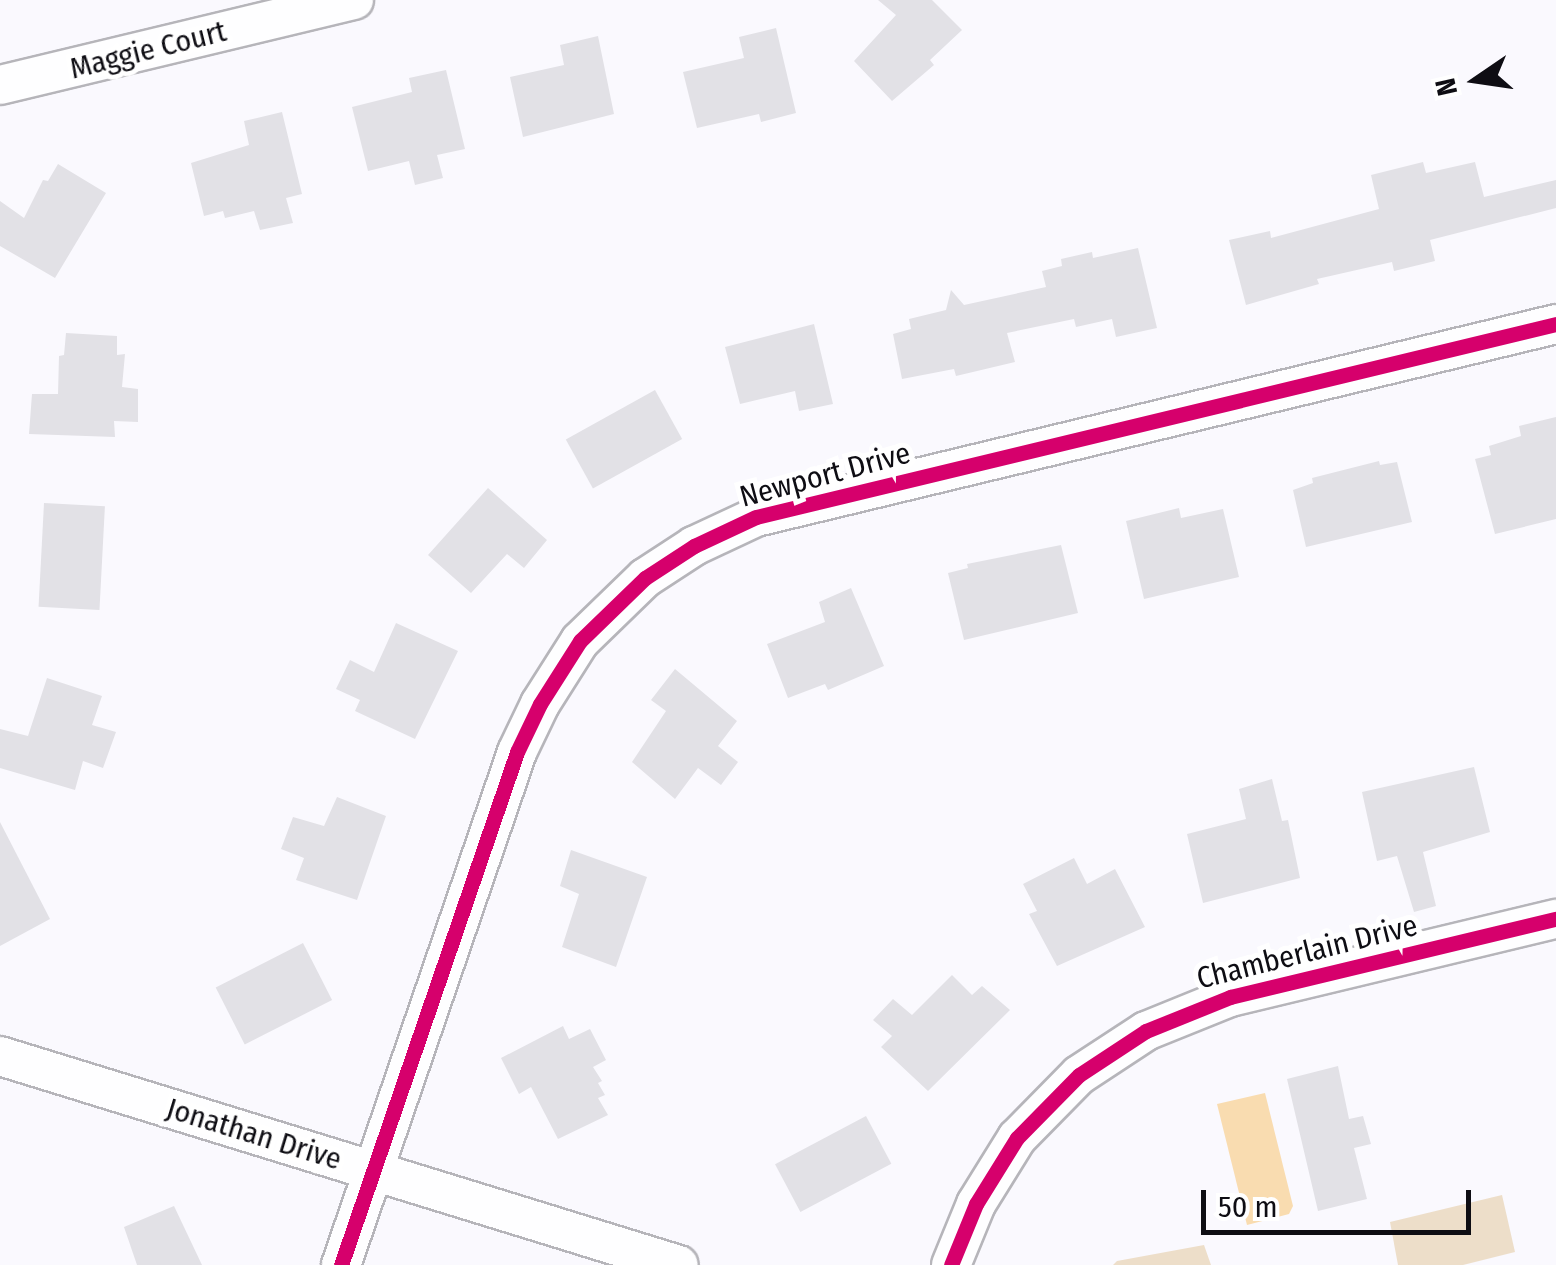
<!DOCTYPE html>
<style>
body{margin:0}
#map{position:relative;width:1556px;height:1265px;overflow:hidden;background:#faf9fe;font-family:"Fira Sans Condensed",sans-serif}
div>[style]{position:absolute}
.green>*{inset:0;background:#eddec9}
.water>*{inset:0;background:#f9dcb0}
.building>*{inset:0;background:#e2e1e6;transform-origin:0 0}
.roads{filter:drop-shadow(2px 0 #b6b5ba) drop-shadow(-2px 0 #b6b5ba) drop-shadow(0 2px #b6b5ba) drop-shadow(0 -2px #b6b5ba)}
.street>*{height:38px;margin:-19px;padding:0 19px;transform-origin:19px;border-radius:19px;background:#fefeff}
.cycleway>*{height:15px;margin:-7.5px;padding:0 7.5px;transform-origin:7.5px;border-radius:7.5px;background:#d6006c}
span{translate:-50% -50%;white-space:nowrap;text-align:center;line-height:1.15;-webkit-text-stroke:10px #fff;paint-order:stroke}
.street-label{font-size:30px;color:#0e0d13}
.north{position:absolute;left:1426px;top:30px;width:100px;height:100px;-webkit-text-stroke:8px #fff;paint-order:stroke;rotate:257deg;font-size:28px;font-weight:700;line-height:40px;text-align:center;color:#0e0d13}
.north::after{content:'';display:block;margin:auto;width:35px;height:45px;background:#0e0d13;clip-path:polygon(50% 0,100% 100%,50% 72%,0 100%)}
.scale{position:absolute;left:1201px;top:1190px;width:270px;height:45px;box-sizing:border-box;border:5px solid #0e0d13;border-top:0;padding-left:12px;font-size:30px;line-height:35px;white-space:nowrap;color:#0e0d13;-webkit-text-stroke:8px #fff;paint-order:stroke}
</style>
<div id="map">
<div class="green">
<i style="clip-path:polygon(1502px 1195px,1515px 1252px,1463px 1265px,1398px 1265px,1390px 1222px)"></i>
<i style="clip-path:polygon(1204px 1245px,1211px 1265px,1113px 1265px,1117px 1261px)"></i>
</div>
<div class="water">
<i style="clip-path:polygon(1265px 1093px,1293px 1206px,1289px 1214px,1247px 1225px,1217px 1104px)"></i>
</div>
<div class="building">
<i style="clip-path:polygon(878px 0,932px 0,962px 30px,930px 60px,934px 65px,892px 101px,854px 61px,896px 15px)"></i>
<i style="clip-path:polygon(776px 28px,796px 113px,761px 122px,759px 114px,697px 128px,683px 72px,744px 58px,739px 37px)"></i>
<i style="clip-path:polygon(598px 36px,614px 114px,523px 137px,510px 77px,564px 65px,560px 45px)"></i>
<i style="clip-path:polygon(446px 70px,465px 149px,437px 155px,443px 178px,415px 185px,409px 161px,368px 171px,352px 107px,412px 92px,409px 78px)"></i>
<i style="clip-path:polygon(282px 112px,302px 194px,286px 198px,293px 223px,260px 230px,254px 211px,225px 218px,223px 211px,204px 216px,191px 163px,249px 145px,244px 121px)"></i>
<i style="clip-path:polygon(1423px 162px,1426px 173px,1475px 162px,1484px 197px,1556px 180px,1556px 208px,1430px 240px,1435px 261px,1394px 271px,1392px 262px,1317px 279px,1319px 284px,1246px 305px,1229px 240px,1270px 231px,1271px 238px,1379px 209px,1371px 175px)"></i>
<i style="clip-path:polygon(58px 164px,106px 193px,55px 278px,0 246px,0 201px,24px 218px,43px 180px,48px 181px)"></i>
<i style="clip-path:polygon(1138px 248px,1157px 328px,1116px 337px,1112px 319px,1076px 327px,1074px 319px,1007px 333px,1015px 362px,956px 376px,954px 369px,902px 379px,893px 334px,911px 329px,909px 319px,946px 310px,951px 290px,964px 305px,1046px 287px,1042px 271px,1062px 266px,1061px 259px,1092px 252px,1093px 258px)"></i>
<i style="clip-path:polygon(814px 324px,833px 404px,799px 411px,795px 391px,740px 404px,725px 347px)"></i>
<i style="clip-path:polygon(66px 333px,117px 336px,117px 355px,125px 354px,122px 387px,138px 389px,138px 422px,114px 421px,115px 437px,29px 434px,32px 394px,58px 394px,59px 356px,64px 355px)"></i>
<i style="left:655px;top:390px;width:56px;height:102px;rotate:61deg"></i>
<i style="clip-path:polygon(1556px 417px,1556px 519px,1495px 534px,1475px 459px,1491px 455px,1489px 446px,1521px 436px,1519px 426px)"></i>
<i style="clip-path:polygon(1379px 461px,1380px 465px,1397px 462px,1412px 522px,1306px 547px,1293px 490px,1313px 483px,1312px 478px)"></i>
<i style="clip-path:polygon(488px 488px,547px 540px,524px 568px,507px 554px,471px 593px,428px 555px)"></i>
<i style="left:44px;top:503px;width:61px;height:104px;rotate:3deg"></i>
<i style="clip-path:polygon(1179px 508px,1181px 518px,1223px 509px,1239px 577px,1144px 599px,1126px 521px)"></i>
<i style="clip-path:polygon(1061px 545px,1078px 613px,964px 640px,948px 573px,968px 568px,967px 564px)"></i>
<i style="clip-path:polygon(851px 588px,884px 666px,828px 690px,825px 684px,788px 698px,767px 644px,825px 622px,819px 602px)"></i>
<i style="clip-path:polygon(396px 623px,458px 651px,415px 739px,355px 711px,360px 700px,336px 689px,350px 660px,374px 672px)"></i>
<i style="clip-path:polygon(675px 669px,737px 721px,718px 746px,738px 762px,721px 785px,698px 768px,675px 799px,632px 762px,666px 711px,651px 700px)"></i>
<i style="clip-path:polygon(47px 678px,102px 696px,92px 725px,116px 732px,103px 768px,83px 761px,75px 790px,0 768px,0 729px,28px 736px)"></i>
<i style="clip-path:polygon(1474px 767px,1490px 832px,1423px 852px,1436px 906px,1414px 912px,1397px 856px,1377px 861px,1362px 792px)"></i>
<i style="clip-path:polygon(1272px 779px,1282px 821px,1288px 820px,1300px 878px,1203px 903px,1187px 834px,1246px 819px,1239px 789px)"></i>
<i style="clip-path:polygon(337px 797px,386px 816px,357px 900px,296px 880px,304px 858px,281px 849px,293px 817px,324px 826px)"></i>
<i style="clip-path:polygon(0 822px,50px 919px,0 946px)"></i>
<i style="clip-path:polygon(571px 850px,647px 877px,616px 967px,562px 947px,579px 894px,560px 886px)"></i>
<i style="clip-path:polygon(1074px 858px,1087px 884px,1115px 869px,1145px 927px,1057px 966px,1029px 914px,1037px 911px,1023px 884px)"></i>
<i style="left:303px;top:943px;width:64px;height:98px;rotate:63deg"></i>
<i style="clip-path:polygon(952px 975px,972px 995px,982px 986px,1010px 1010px,928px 1091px,881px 1047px,892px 1036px,873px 1020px,893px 999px,912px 1015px)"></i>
<i style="clip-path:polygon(563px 1026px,569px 1039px,590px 1029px,606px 1060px,593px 1067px,602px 1081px,598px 1083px,605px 1095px,598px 1098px,608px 1115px,558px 1139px,531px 1087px,519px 1094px,501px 1058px)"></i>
<i style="clip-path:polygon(1338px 1066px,1349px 1119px,1363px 1116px,1371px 1144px,1354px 1148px,1367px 1199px,1318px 1211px,1287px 1079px)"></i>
<i style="left:866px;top:1116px;width:54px;height:103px;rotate:62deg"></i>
<i style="clip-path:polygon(174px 1206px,202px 1265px,137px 1265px,124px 1227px)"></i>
</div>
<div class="roads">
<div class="street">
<i style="left:0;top:85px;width:364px;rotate:-13.5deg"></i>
<i style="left:0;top:1056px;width:710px;rotate:17.11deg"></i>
<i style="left:341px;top:1265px;width:542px;rotate:-71.06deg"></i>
<i style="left:517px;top:752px;width:53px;rotate:-64.4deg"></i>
<i style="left:540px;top:704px;width:75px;rotate:-57.6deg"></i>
<i style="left:580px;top:641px;width:91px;rotate:-44.1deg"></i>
<i style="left:645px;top:578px;width:59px;rotate:-33.1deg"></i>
<i style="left:694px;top:546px;width:68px;rotate:-25.1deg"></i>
<i style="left:756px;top:517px;width:823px;rotate:-13.56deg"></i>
<i style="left:951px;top:1265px;width:66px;rotate:-67.7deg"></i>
<i style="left:976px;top:1204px;width:78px;rotate:-58.2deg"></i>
<i style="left:1017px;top:1138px;width:88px;rotate:-45.5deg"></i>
<i style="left:1079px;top:1075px;width:80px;rotate:-33.3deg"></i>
<i style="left:1146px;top:1031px;width:91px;rotate:-22deg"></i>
<i style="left:1230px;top:997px;width:335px;rotate:-13.5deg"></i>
</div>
</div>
<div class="cycleway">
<i style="left:341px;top:1265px;width:542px;rotate:-71.06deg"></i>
<i style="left:517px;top:752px;width:53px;rotate:-64.4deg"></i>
<i style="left:540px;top:704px;width:75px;rotate:-57.6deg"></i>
<i style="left:580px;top:641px;width:91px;rotate:-44.1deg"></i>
<i style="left:645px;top:578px;width:59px;rotate:-33.1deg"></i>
<i style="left:694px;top:546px;width:68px;rotate:-25.1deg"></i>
<i style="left:756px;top:517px;width:823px;rotate:-13.56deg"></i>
<i style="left:951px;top:1265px;width:66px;rotate:-67.7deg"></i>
<i style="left:976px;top:1204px;width:78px;rotate:-58.2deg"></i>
<i style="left:1017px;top:1138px;width:88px;rotate:-45.5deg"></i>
<i style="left:1079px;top:1075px;width:80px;rotate:-33.3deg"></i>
<i style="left:1146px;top:1031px;width:91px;rotate:-22deg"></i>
<i style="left:1230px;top:997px;width:335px;rotate:-13.5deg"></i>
</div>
<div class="street-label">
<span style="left:148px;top:50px;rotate:-14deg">Maggie Court</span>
<span style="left:825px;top:475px;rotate:-15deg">Newport Drive</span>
<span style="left:1307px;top:952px;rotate:-14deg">Chamberlain Drive</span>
<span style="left:254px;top:1134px;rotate:17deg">Jonathan Drive</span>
</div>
<div class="north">N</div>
<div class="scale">50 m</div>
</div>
